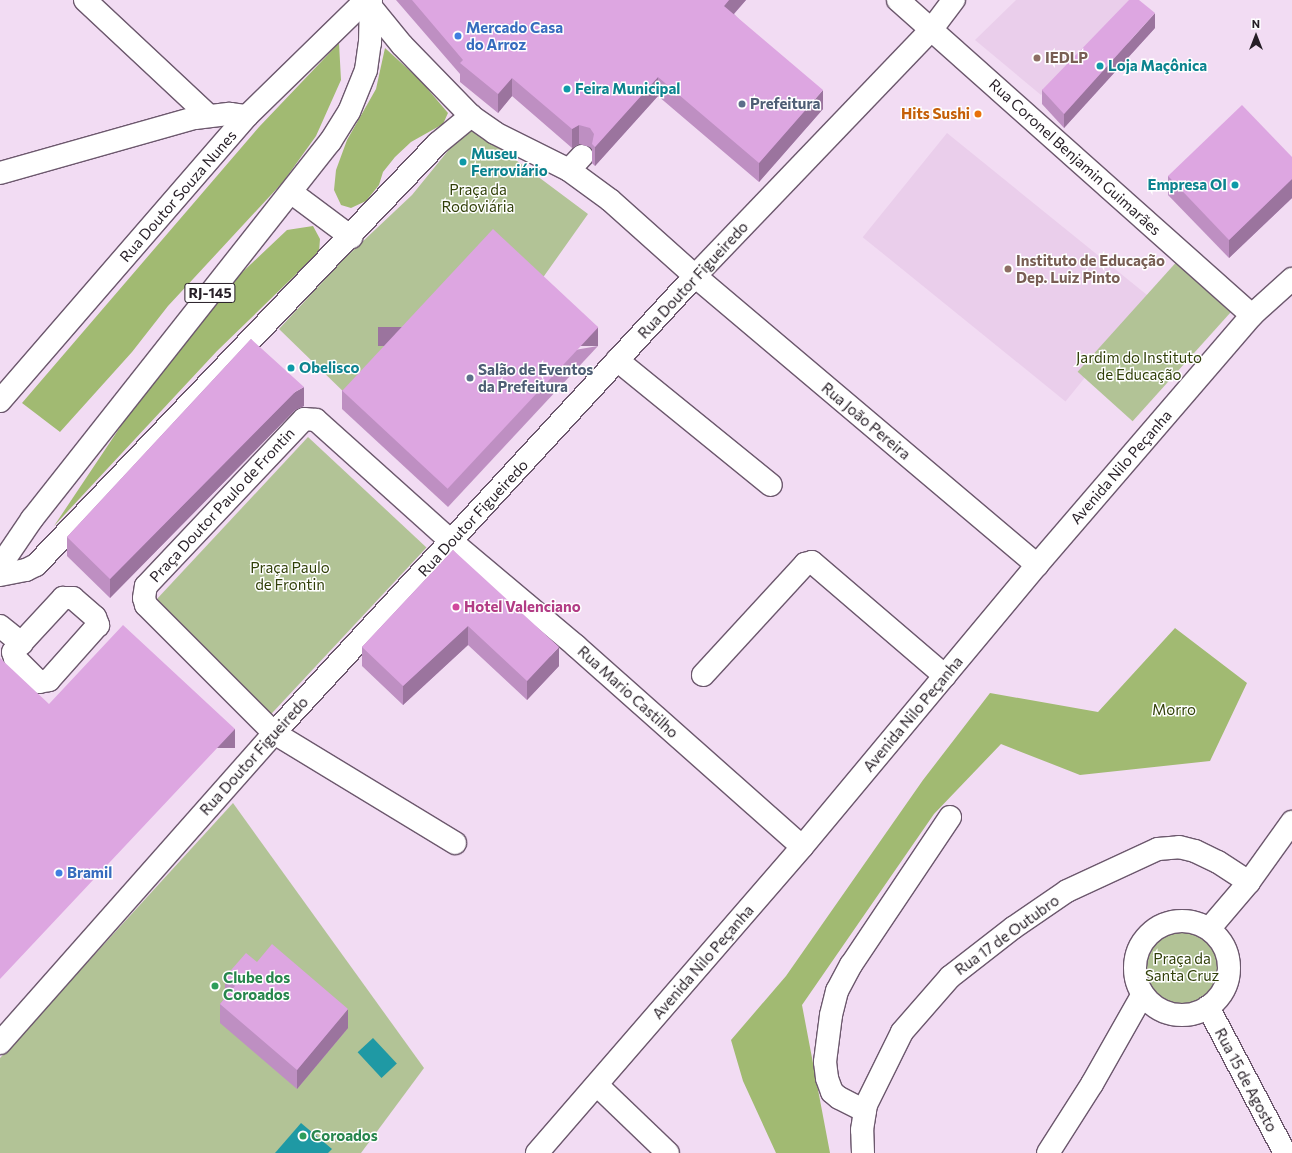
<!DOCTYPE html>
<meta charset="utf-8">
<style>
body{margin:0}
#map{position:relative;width:1292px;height:1153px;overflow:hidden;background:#f2dcf3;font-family:Commissioner,sans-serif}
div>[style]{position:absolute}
.built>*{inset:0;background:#eaceeb;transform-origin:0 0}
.green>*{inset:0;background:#b2c396;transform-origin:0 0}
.round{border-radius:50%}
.forest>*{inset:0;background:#a1ba72}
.water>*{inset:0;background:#1f99a4;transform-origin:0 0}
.roads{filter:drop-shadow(1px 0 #6c586d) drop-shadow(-1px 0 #6c586d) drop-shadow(0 1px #6c586d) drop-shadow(0 -1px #6c586d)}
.minor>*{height:22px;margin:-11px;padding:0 11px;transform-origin:11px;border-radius:11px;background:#fff}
.minor>.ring{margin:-11px;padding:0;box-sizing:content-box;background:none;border:22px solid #fff;border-radius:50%}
.major>*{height:22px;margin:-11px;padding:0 11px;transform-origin:11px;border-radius:11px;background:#fff}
.wall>*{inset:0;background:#be8fc2}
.shaded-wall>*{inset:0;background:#9b749e;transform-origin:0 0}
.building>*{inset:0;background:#dda6e1;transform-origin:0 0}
.dots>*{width:11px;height:11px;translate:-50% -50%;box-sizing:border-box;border:2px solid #fff;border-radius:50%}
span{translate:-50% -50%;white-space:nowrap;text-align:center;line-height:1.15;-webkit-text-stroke:3px #fff;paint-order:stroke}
.shield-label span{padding:1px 3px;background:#fff;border:1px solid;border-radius:3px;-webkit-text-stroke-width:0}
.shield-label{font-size:14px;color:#261e26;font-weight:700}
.shop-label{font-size:15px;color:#366cbe;font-weight:700}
.left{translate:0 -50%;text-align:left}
.education-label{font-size:15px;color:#785e54;font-weight:700}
.culture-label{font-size:15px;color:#0d838f;font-weight:700}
.right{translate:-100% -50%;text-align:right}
.service-label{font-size:15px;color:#4e5e75;font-weight:700}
.food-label{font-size:15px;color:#c56008;font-weight:700}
.street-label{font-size:15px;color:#261e26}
.park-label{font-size:15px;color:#303f08}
.hotel-label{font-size:15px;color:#b23c85;font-weight:700}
.leisure-label{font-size:15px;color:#27864d;font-weight:700}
.north{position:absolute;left:1236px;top:16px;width:40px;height:40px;-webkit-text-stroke:3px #fff;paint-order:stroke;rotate:0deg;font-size:11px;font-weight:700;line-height:16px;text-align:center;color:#261e26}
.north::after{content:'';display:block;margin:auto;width:14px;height:18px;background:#261e26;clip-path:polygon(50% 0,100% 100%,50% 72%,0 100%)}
</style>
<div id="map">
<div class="built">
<i style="clip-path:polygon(1016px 0,1134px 0,1041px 95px,975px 40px)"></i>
<i style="left:947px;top:133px;width:261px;height:134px;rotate:39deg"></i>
</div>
<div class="green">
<i style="clip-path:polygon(469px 125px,588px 214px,537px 286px,352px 400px,279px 329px,342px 261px,412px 195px)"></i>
<i style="left:1180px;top:258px;width:74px;height:153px;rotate:42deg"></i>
<i style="left:308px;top:437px;width:162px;height:228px;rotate:43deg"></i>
<i style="clip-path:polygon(233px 803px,424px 1068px,361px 1153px,0 1153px,0 1058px)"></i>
<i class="round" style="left:1137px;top:922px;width:90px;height:90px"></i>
</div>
<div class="forest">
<i style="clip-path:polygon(339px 43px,341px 80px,316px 136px,283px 182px,168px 306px,132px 352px,60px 432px,22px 403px,259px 127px)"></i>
<i style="clip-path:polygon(385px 48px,420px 80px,448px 113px,443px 124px,411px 142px,395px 157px,383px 172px,379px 185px,366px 201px,351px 208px,341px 205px,334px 190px,336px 170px,347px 140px,376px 89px)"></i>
<i style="clip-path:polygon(313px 226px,320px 239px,319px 252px,217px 351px,54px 526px,159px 369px,232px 282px,287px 230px)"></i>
<i style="clip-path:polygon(1175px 628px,1247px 683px,1210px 761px,1080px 775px,1001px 744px,934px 814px,802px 1005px,830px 1153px,776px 1153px,743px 1081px,731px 1040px,786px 976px,923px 780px,990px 693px,1098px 712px)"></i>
</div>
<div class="water">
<i style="left:373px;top:1038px;width:35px;height:21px;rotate:47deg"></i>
<i style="clip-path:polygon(301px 1123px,332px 1149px,328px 1153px,275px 1153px)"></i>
</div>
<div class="roads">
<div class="minor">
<i style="left:85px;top:0;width:168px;rotate:43.1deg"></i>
<i style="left:898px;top:0;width:474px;rotate:41.7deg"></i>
<i style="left:371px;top:7px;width:49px;rotate:50.8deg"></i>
<i style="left:402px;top:45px;width:99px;rotate:45.8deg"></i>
<i style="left:471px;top:116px;width:29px;rotate:35deg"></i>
<i style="left:495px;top:133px;width:83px;rotate:26.6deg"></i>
<i style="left:569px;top:170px;width:51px;rotate:36.2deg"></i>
<i style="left:610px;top:200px;width:114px;rotate:41.8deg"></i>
<i style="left:695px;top:276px;width:448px;rotate:40.2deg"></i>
<i style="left:569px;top:170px;width:19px;rotate:-47deg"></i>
<i style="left:0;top:173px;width:203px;rotate:-15.8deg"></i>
<i style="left:195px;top:118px;width:35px;rotate:-7deg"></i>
<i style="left:230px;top:114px;width:17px;rotate:7deg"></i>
<i style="left:292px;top:193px;width:74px;rotate:36.7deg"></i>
<i style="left:617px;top:360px;width:198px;rotate:39.1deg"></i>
<i style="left:0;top:401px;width:377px;rotate:-49.1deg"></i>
<i style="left:247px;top:116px;width:166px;rotate:-44.3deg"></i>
<i style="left:0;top:575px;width:26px;rotate:-11deg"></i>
<i style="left:26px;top:570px;width:11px;rotate:-27deg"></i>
<i style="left:36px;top:565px;width:583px;rotate:-46.39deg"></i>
<i style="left:438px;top:143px;width:43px;rotate:-39.3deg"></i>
<i style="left:63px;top:598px;width:10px"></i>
<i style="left:73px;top:598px;width:29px;rotate:41deg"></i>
<i style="left:95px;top:617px;width:9px;rotate:69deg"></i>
<i style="left:98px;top:625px;width:74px;rotate:131.7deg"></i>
<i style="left:49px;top:680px;width:10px;rotate:169deg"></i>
<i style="left:39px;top:682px;width:34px;rotate:-135deg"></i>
<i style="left:15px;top:658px;width:6px;rotate:-108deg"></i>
<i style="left:13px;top:652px;width:74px;rotate:-47.2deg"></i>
<i style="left:0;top:626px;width:28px;rotate:39deg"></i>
<i style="left:703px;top:675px;width:151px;rotate:-47.4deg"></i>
<i style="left:805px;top:564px;width:7px;rotate:-16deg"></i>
<i style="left:812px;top:562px;width:175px;rotate:40.6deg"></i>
<i style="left:455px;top:843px;width:212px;rotate:-148.7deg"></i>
<i style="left:274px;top:733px;width:181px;rotate:-135deg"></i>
<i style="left:146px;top:605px;width:7px;rotate:-106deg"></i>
<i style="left:144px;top:598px;width:12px;rotate:-81deg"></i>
<i style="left:146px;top:586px;width:230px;rotate:-46.6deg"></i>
<i style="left:304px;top:419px;width:12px;rotate:5deg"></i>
<i style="left:316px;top:420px;width:181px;rotate:41.9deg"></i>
<i style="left:451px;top:541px;width:163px;rotate:40deg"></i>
<i style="left:576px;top:646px;width:302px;rotate:41.6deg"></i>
<i class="ring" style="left:1135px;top:921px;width:72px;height:72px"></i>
<i style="left:1209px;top:929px;width:62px;rotate:-49.6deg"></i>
<i style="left:1249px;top:882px;width:74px;rotate:-54.4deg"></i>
<i style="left:1208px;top:1007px;width:165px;rotate:62.2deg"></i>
<i style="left:0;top:1043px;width:414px;rotate:-48.5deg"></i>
<i style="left:274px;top:733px;width:621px;rotate:-47.35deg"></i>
<i style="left:695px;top:276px;width:341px;rotate:-46.2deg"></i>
<i style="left:931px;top:30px;width:38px;rotate:-53deg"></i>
<i style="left:597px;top:1085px;width:98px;rotate:43.8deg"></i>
<i style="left:865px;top:1111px;width:29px;rotate:-153deg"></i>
<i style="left:839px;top:1098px;width:9px;rotate:-139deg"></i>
<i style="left:832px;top:1092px;width:15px;rotate:-110deg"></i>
<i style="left:827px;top:1078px;width:16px;rotate:-97deg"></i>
<i style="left:825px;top:1062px;width:47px;rotate:-82.7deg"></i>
<i style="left:831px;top:1015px;width:25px;rotate:-76deg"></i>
<i style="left:837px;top:991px;width:30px;rotate:-62deg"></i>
<i style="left:851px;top:965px;width:178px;rotate:-56.2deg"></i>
<i style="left:537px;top:1153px;width:405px;rotate:-49.1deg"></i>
<i style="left:802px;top:847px;width:367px;rotate:-50.2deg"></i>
<i style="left:1037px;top:565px;width:330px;rotate:-49.3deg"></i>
<i style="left:1252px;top:315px;width:54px;rotate:-42deg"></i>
<i style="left:863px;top:1153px;width:23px;rotate:-92deg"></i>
<i style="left:862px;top:1130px;width:25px;rotate:-81deg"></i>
<i style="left:866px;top:1105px;width:81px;rotate:-63.7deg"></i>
<i style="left:902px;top:1032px;width:73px;rotate:-48.9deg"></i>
<i style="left:950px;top:977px;width:80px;rotate:-37.9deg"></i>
<i style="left:1013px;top:928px;width:65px;rotate:-34.4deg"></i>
<i style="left:1067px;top:891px;width:100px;rotate:-24.8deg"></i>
<i style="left:1158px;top:849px;width:21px;rotate:-5deg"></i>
<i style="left:1179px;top:847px;width:16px;rotate:14deg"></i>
<i style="left:1195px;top:851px;width:25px;rotate:26deg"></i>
<i style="left:1218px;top:862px;width:37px;rotate:33deg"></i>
<i style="left:1048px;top:1153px;width:82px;rotate:-57.5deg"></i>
<i style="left:1092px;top:1084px;width:103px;rotate:-60.5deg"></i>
</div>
<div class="major">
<i style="left:0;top:566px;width:57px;rotate:-55.8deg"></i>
<i style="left:32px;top:519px;width:481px;rotate:-51.7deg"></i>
<i style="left:330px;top:142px;width:36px;rotate:-58deg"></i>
<i style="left:349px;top:112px;width:45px;rotate:-68deg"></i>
<i style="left:366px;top:70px;width:27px;rotate:-82deg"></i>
<i style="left:370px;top:43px;width:43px;rotate:-88.7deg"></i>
</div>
</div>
<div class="wall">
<i style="clip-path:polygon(396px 0,746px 0,734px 14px,823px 109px,759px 182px,658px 96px,595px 166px,592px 163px,592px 149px,590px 147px,579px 144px,572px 148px,512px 96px,498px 113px,460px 82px,460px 74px)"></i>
<i style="clip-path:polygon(1155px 28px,1064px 128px,1042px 104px,1042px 90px)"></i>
<i style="clip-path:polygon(1292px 157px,1292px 198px,1229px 258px,1168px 195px,1168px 176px)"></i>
<i style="clip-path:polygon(251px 339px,304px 406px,295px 410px,110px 598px,67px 556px,67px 537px)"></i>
<i style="clip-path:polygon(598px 346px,448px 507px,342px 409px,342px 390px)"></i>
<i style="clip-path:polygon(453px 550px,559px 666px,527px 700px,468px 645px,403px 705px,362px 666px,362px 647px)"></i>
<i style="clip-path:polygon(257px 962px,348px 1028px,297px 1089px,220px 1023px,220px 1004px,226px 997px,225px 996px,225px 977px)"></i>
</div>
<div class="shaded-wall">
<i style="clip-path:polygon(729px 0,746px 0,724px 25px,724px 6px)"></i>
<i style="clip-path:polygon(1155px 13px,1155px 28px,1064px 128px,1064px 114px)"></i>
<i style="clip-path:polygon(658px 77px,658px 96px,595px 166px,595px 147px)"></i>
<i style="clip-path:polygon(512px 78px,512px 96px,498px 113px,498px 94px)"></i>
<i style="clip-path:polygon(823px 90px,823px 109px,759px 182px,759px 163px)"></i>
<i style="clip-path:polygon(579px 125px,579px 144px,572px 148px,572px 129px)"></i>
<i style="clip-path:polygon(1292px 179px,1292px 198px,1229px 258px,1229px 240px)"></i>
<i style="left:598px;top:327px;width:19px;height:220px;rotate:90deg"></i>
<i style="clip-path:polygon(304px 387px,304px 406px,295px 410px,110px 598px,110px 579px,295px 392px)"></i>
<i style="clip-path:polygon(468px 626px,468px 645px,403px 705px,403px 686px)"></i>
<i style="clip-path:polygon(559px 647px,559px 666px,527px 700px,527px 681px)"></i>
<i style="left:235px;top:729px;width:19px;height:343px;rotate:90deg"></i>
<i style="clip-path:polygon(348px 1009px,348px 1028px,297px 1089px,297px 1070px)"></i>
</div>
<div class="building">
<i style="clip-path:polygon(412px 0,729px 0,724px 6px,823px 90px,759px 163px,658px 77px,595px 147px,592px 144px,594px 134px,590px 128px,579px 125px,572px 129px,512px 78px,498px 94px,460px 63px,463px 60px)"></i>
<i style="clip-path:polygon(1129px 0,1139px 0,1155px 13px,1064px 114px,1042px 90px)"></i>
<i style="clip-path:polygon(1242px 105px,1292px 157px,1292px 179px,1229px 240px,1168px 176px)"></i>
<i style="left:493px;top:229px;width:144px;height:221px;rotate:43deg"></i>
<i style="clip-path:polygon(251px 339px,304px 387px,295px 392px,110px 579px,67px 537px)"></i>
<i style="clip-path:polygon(453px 550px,559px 647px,527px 681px,468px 626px,403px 686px,362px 647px)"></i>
<i style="clip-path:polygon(123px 625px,235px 729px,0 979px,0 658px,49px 704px)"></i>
<i style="clip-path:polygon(272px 944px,348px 1009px,297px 1070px,220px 1004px,235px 986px,225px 977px,246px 953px,257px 962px)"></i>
</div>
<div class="dots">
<i style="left:458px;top:36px;background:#3f7fe0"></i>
<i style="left:1037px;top:58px;background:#8d6e63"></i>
<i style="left:1100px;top:66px;background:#0f9aa8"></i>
<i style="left:567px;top:89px;background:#0f9aa8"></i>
<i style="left:742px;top:104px;background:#5c6f8a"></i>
<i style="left:978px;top:114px;background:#e8710a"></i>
<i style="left:463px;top:162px;background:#0f9aa8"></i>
<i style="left:1235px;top:185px;background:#0f9aa8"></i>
<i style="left:1008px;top:269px;background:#8d6e63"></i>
<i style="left:291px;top:368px;background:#0f9aa8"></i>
<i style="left:470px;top:378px;background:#5c6f8a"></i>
<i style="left:456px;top:607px;background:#d1479c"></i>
<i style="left:59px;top:873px;background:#3f7fe0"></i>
<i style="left:215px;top:986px;background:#2e9e5b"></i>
<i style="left:303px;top:1136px;background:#2e9e5b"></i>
</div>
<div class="shield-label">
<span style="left:210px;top:293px">RJ-145</span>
</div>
<div class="shop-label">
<span class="left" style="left:466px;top:36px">Mercado Casa<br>do Arroz</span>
<span class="left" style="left:67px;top:873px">Bramil</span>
</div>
<div class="education-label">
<span class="left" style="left:1045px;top:58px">IEDLP</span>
<span class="left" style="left:1016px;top:269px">Instituto de Educação<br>Dep. Luiz Pinto</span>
</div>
<div class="culture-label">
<span class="left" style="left:1108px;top:66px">Loja Maçônica</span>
<span class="left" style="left:575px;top:89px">Feira Municipal</span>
<span class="left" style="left:471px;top:162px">Museu<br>Ferroviário</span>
<span class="right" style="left:1227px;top:185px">Empresa OI</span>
<span class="left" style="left:299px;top:368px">Obelisco</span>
</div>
<div class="service-label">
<span class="left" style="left:750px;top:104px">Prefeitura</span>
<span class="left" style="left:478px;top:378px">Salão de Eventos<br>da Prefeitura</span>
</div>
<div class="food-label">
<span class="right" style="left:970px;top:114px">Hits Sushi</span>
</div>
<div class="street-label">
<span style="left:1075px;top:157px;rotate:42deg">Rua Coronel Benjamin Guimarães</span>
<span style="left:178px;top:196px;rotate:-49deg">Rua Doutor Souza Nunes</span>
<span style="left:693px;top:280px;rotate:-47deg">Rua Doutor Figueiredo</span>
<span style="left:866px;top:421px;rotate:40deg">Rua João Pereira</span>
<span style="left:1121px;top:467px;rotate:-49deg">Avenida Nilo Peçanha</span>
<span style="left:222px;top:505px;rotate:-47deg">Praça Doutor Paulo de Frontin</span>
<span style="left:473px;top:518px;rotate:-47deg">Rua Doutor Figueiredo</span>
<span style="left:628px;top:692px;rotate:42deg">Rua Mario Castilho</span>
<span style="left:913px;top:714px;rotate:-50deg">Avenida Nilo Peçanha</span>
<span style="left:254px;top:756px;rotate:-48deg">Rua Doutor Figueiredo</span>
<span style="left:1007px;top:935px;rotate:-36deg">Rua 17 de Outubro</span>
<span style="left:703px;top:962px;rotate:-49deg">Avenida Nilo Peçanha</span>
<span style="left:1246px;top:1080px;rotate:62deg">Rua 15 de Agosto</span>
</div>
<div class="park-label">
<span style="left:478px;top:198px">Praça da<br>Rodoviária</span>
<span style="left:1139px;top:366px">Jardim do Instituto<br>de Educação</span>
<span style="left:290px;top:576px">Praça Paulo<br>de Frontin</span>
<span style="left:1174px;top:710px">Morro</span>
<span style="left:1182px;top:967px">Praça da<br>Santa Cruz</span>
</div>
<div class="hotel-label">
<span class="left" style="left:464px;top:607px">Hotel Valenciano</span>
</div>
<div class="leisure-label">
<span class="left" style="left:223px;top:986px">Clube dos<br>Coroados</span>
<span class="left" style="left:311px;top:1136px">Coroados</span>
</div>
<div class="north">N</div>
</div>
